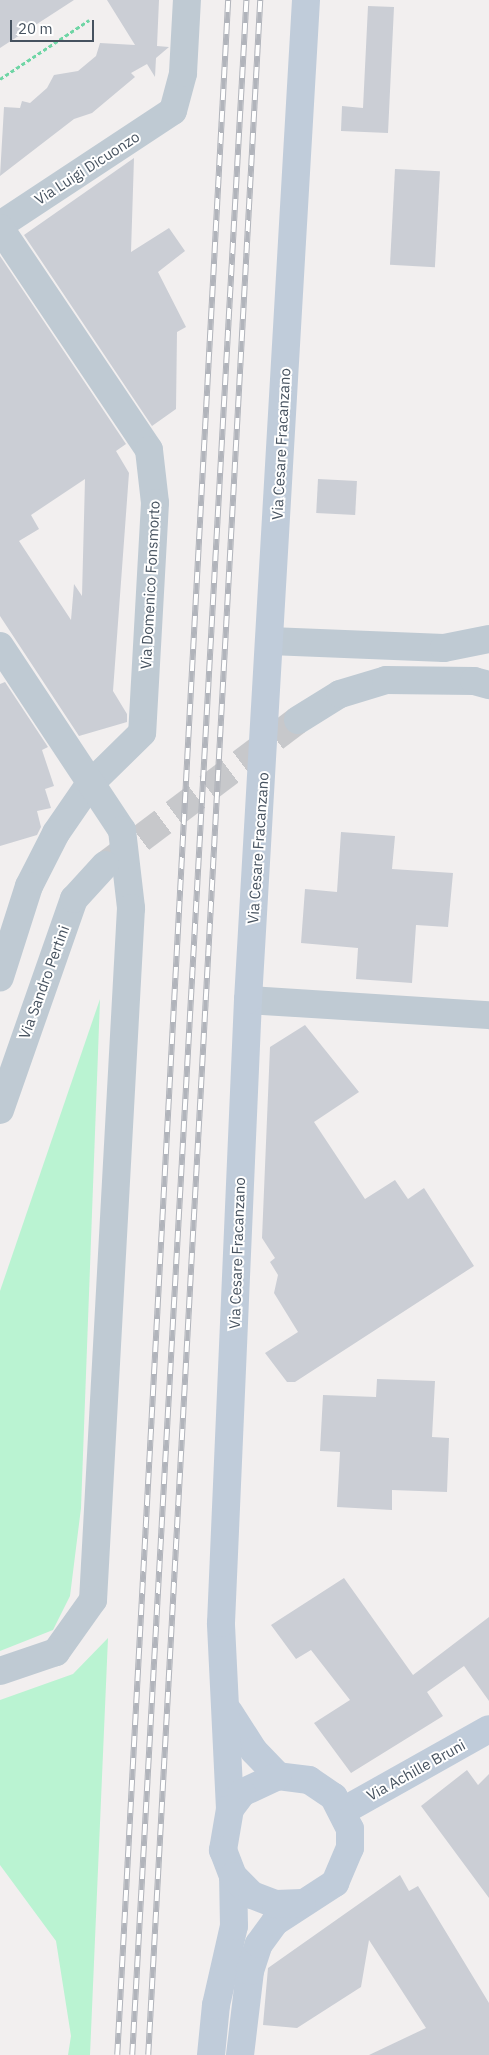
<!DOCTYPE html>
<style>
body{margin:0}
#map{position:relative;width:489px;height:2055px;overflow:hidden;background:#f2efef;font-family:"IBM Plex Sans",sans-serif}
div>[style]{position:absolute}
.green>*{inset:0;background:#baf3d2}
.building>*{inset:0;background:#cbced5;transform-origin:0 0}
.street-tunnel>*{height:28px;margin-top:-14px;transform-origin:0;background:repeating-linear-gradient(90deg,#c7c8cb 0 28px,transparent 0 42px)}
.path>*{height:3px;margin-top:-1.5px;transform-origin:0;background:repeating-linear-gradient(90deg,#6fd5a5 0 4px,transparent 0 6.5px)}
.street>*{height:28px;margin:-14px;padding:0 14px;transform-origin:14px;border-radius:14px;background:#bfcad3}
.secondary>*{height:28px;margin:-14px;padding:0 14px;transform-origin:14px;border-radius:14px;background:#c0ccda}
.rail>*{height:5.5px;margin-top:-2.75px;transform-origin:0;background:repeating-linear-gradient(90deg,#fff 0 11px,#b1b4bb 0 22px);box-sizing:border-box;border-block:1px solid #b1b4bb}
span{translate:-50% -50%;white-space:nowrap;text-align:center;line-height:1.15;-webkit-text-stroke:4px #fff;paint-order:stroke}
.street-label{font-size:15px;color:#46525f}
.scale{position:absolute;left:10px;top:20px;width:84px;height:22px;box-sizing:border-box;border:2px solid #46525f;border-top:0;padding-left:6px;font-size:15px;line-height:18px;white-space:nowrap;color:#46525f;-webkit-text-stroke:4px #fff;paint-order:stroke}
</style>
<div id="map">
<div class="green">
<i style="clip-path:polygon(100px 999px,81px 1508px,70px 1596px,53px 1630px,0 1651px,0 1291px)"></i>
<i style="clip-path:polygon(108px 1638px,90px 2055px,68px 2055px,71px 2036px,56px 1941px,0 1865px,0 1700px,73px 1674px)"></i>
</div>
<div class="building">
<i style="clip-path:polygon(0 0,74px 0,0 48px)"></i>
<i style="clip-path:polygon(107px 0,159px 0,157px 46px,169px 47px,156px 58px,155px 77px,147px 64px,131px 73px,135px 77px,92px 113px,74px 119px,0 176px,4px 107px,20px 108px,22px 101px,30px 103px,47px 88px,54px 75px,78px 71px,96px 56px,100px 43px,135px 45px)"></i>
<i style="clip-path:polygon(368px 6px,394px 7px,388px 133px,341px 131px,342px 106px,363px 108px)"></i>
<i style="clip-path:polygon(134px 158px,131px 252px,169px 228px,185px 251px,158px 272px,186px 327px,177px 332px,176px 409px,152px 426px,24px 235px)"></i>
<i style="left:395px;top:169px;width:45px;height:96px;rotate:3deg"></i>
<i style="clip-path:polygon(evenodd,0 256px,126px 444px,116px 451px,129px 473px,113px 691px,127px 714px,127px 722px,79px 736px,0 616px,0 256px,85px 479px,82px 596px,74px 584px,71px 620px,19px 541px,39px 529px,31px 515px,85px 479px)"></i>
<i style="left:318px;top:479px;width:39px;height:34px;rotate:3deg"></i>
<i style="clip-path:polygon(5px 682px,48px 747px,42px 750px,54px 786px,45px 789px,51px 808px,37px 811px,41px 827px,37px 835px,0 846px,0 684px)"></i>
<i style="clip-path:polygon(341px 832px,395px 836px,392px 869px,453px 873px,448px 927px,416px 925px,412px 983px,356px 979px,358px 948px,301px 943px,305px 889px,337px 892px)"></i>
<i style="clip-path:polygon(305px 1025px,359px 1092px,314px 1122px,365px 1199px,395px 1180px,408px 1199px,424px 1188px,474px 1266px,295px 1382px,287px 1382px,265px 1353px,298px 1332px,274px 1293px,278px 1275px,270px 1262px,275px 1258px,262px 1238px,270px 1047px)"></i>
<i style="clip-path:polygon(377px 1379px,435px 1381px,432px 1437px,449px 1438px,447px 1492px,392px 1490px,392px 1510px,337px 1507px,340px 1452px,320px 1451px,323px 1395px,376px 1397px)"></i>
<i style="clip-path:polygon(344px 1578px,413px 1675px,489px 1617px,489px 1701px,464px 1666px,427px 1692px,443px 1716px,351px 1773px,314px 1723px,350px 1700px,311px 1650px,296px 1659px,271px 1625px)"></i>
<i style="clip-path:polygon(467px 1770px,478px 1785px,489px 1774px,489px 1898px,421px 1806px)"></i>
<i style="clip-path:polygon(400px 1875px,409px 1891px,418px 1886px,489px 2003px,489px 2055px,369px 2055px,426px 2028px,369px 1940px,361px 1987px,297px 2028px,263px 2025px,268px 1968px)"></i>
</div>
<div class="street-tunnel">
<i style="left:107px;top:864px;width:239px;rotate:-37deg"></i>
</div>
<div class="path">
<i style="left:0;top:79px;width:107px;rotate:-33.5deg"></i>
</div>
<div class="street">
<i style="left:0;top:225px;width:207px;rotate:-33.4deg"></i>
<i style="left:173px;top:111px;width:39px;rotate:-75deg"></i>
<i style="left:183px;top:73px;width:73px;rotate:-86.9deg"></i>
<i style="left:0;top:228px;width:267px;rotate:56.1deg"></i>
<i style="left:149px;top:450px;width:53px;rotate:83.5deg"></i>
<i style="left:155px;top:503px;width:230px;rotate:93.2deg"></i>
<i style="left:142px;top:733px;width:74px;rotate:135.5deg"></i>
<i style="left:89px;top:785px;width:58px;rotate:124.5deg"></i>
<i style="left:56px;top:833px;width:59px;rotate:117deg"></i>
<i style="left:29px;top:886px;width:96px;rotate:107.7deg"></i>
<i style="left:270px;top:641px;width:174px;rotate:2.3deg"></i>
<i style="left:444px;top:648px;width:46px;rotate:-11.3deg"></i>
<i style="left:0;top:646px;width:221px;rotate:56.5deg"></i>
<i style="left:122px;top:830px;width:79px;rotate:83.4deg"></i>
<i style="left:131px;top:908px;width:693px;rotate:93.14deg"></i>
<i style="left:93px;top:1600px;width:64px;rotate:125.4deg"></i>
<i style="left:56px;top:1652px;width:59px;rotate:161.3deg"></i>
<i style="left:298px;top:720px;width:49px;rotate:-31.8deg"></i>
<i style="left:340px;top:694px;width:48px;rotate:-16.9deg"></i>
<i style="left:386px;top:680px;width:88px;rotate:0.7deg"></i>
<i style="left:474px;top:681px;width:16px;rotate:15deg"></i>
<i style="left:248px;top:1000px;width:241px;rotate:3.6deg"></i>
<i style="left:0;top:1110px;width:224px;rotate:-70.7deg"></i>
<i style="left:74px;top:899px;width:46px;rotate:-47.6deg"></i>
</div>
<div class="secondary">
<i style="left:229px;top:1712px;width:46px;rotate:57.3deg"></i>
<i style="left:254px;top:1751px;width:35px;rotate:46deg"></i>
<i style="left:230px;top:1809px;width:186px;rotate:-92.8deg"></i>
<i style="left:221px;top:1623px;width:624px;rotate:-87.52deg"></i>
<i style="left:248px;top:1000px;width:1002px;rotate:-86.68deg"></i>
<i style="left:343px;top:1811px;width:167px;rotate:-29.3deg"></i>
<i style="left:211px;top:2055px;width:50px;rotate:-84.3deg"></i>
<i style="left:216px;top:2005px;width:81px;rotate:-77.2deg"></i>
<i style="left:234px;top:1926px;width:50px;rotate:-91.1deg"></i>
<i style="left:240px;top:2055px;width:85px;rotate:-83.2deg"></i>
<i style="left:250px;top:1971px;width:28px;rotate:-72deg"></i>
<i style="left:259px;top:1944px;width:27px;rotate:-54deg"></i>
<i style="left:275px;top:1922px;width:72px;rotate:-33deg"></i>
<i style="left:335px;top:1883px;width:38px;rotate:-67deg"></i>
<i style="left:350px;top:1848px;width:19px;rotate:-90deg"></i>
<i style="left:350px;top:1829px;width:36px;rotate:-117deg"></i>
<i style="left:334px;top:1797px;width:30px;rotate:-146deg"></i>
<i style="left:309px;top:1780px;width:31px;rotate:-173deg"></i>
<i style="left:278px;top:1776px;width:40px;rotate:155deg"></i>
<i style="left:242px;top:1793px;width:20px;rotate:127deg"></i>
<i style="left:230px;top:1809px;width:42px;rotate:99.7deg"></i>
<i style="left:223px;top:1850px;width:28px;rotate:69deg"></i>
<i style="left:233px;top:1876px;width:27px;rotate:45deg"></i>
<i style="left:252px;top:1895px;width:26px;rotate:21deg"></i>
<i style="left:276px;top:1904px;width:26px;rotate:-2deg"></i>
</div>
<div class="rail">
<i style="left:117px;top:2055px;width:2058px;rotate:-86.91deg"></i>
<i style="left:132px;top:2055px;width:2058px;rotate:-86.82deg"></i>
<i style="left:148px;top:2055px;width:2058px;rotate:-86.88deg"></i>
</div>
<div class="street-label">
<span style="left:87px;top:168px;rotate:-33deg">Via Luigi Dicuonzo</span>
<span style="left:281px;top:444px;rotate:-87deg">Via Cesare Fracanzano</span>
<span style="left:150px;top:585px;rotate:-87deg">Via Domenico Fonsmorto</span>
<span style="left:258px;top:848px;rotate:-86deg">Via Cesare Fracanzano</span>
<span style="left:44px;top:982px;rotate:-70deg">Via Sandro Pertini</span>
<span style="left:237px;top:1253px;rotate:-88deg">Via Cesare Fracanzano</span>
<span style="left:416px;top:1770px;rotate:-29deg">Via Achille Bruni</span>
</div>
<div class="scale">20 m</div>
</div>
